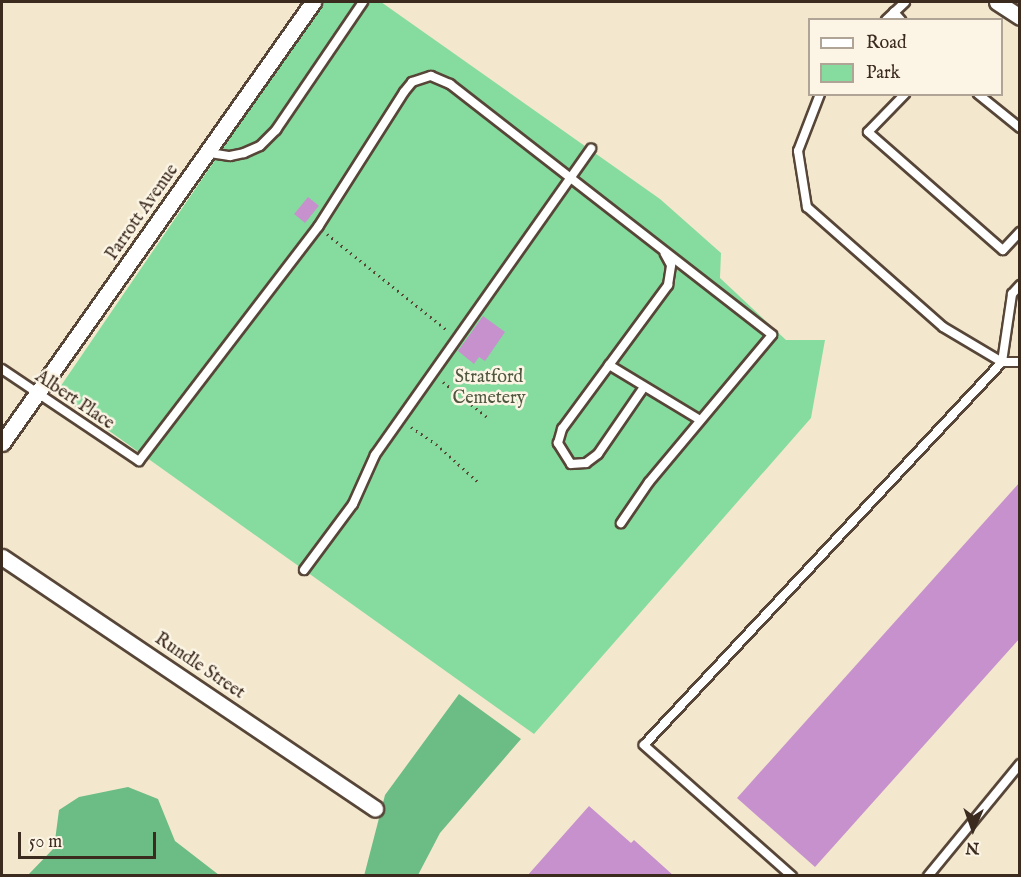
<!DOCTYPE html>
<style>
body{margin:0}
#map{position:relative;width:1021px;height:877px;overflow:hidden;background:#f3e8ce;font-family:"IM FELL English",serif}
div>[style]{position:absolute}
.green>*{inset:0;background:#86dc9e}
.forest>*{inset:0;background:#6cbc85}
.building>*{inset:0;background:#c691cc;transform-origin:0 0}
.path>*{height:3px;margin-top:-1.5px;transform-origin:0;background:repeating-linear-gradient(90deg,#574638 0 1.5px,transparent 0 6px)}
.roads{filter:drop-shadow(2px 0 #574638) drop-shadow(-2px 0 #574638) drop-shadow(0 2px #574638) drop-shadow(0 -2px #574638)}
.service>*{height:8px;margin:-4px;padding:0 4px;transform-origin:4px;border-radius:4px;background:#fff}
.minor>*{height:15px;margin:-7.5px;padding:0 7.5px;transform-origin:7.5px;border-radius:7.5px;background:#fff}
span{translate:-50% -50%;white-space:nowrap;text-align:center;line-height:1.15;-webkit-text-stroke:5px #fcf5e5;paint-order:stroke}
.street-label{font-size:18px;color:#3b2a1e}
.park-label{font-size:18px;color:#4e563e}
.frame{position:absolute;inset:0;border:3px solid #3b2a1e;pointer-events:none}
.legend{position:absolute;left:808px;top:18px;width:195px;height:78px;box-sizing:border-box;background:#fcf5e5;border:2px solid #afa495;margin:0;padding:8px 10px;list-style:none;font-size:18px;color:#3b2a1e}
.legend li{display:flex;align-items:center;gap:12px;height:30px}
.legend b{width:30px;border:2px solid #afa495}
.north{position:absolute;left:943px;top:799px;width:60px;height:60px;-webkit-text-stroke:4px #fcf5e5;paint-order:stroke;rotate:182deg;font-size:16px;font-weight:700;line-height:24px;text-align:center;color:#3b2a1e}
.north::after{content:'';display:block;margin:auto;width:21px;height:27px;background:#3b2a1e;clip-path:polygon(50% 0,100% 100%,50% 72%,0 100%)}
.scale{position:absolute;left:18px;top:832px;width:138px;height:27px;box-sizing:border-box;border:3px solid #3b2a1e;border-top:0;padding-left:8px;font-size:18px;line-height:21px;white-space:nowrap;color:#3b2a1e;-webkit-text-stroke:4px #fcf5e5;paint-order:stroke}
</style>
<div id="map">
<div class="green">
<i style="clip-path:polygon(323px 2px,381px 2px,660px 199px,721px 253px,720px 278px,786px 340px,825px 340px,811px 418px,534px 734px,56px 393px)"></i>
</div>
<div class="forest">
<i style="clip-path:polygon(459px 694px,521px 739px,440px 833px,418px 875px,364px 876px,385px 795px)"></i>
<i style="clip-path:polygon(128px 787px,158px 799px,175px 841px,219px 875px,28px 875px,54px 848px,59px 810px,79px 797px)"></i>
</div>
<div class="building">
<i style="left:308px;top:197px;width:14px;height:22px;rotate:39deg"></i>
<i style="clip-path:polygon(483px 316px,505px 332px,485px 361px,479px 357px,474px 364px,458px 351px)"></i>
<i style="clip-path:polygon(1020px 482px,1020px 638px,815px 867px,737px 798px)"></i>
<i style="clip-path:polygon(589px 806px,631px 843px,634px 840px,674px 876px,527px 876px)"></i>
</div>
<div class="path">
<i style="left:327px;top:234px;width:155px;rotate:38.7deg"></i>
<i style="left:443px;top:382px;width:56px;rotate:38.5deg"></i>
<i style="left:411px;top:427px;width:30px;rotate:34deg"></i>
<i style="left:436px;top:444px;width:57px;rotate:42.1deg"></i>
</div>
<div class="roads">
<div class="service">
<i style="left:894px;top:12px;width:11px;rotate:49deg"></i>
<i style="left:886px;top:20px;width:26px;rotate:-43deg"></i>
<i style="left:820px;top:94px;width:61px;rotate:111.1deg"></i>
<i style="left:798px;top:151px;width:57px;rotate:80.9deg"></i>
<i style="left:807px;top:207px;width:181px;rotate:41.4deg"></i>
<i style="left:943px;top:327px;width:69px;rotate:30.7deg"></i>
<i style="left:1002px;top:362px;width:18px"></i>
<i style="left:905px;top:94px;width:53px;rotate:134.2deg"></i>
<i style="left:868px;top:132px;width:179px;rotate:41.2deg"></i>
<i style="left:1003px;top:250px;width:25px;rotate:-47deg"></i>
<i style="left:978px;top:94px;width:54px;rotate:39deg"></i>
<i style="left:210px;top:153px;width:20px;rotate:9deg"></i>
<i style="left:230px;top:156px;width:14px;rotate:-12deg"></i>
<i style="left:244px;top:153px;width:17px;rotate:-24deg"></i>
<i style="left:260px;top:146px;width:23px;rotate:-45deg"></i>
<i style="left:276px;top:130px;width:155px;rotate:-55.8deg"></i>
<i style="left:609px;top:365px;width:106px;rotate:31.1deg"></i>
<i style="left:2px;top:369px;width:165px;rotate:33.9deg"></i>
<i style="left:139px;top:461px;width:295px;rotate:-52.6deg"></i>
<i style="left:318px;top:227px;width:160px;rotate:-57.5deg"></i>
<i style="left:404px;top:92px;width:13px;rotate:-51deg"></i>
<i style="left:412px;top:82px;width:20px;rotate:-18deg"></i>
<i style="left:431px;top:76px;width:21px;rotate:23deg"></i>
<i style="left:450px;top:84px;width:408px;rotate:37.9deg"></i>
<i style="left:772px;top:335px;width:192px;rotate:129.9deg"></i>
<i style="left:649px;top:482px;width:50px;rotate:124.3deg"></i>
<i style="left:644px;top:387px;width:81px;rotate:124.5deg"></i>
<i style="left:598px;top:454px;width:15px;rotate:143deg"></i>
<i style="left:586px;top:463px;width:15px;rotate:176deg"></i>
<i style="left:571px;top:464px;width:25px;rotate:-122deg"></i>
<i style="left:558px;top:443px;width:15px;rotate:-74deg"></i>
<i style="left:562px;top:429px;width:179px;rotate:-53.6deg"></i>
<i style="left:668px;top:285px;width:20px;rotate:-81deg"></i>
<i style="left:671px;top:265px;width:13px;rotate:-119deg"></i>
<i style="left:304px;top:570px;width:82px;rotate:-53.4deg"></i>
<i style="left:353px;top:504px;width:54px;rotate:-65.8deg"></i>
<i style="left:375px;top:455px;width:375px;rotate:-54.8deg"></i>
<i style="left:792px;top:876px;width:198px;rotate:-138.5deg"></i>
<i style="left:644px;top:745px;width:524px;rotate:-46.93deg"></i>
<i style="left:1002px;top:362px;width:69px;rotate:-81.6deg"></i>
<i style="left:1012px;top:294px;width:12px;rotate:-48deg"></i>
<i style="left:928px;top:876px;width:145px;rotate:-50.6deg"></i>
</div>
<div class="minor">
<i style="left:997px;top:2px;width:27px;rotate:33deg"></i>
<i style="left:2px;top:443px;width:540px;rotate:-54.81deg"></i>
<i style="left:2px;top:557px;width:450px;rotate:34deg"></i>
</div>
</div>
<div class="street-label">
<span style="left:143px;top:213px;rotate:-55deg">Parrott Avenue</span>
<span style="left:74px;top:401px;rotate:34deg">Albert Place</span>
<span style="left:199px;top:667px;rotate:34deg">Rundle Street</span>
</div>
<div class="park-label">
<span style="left:489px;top:389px">Stratford<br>Cemetery</span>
</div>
<div class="frame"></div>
<ul class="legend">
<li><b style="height:8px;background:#fff"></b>Road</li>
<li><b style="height:16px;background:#86dc9e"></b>Park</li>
</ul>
<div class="north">N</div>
<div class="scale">50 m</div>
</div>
